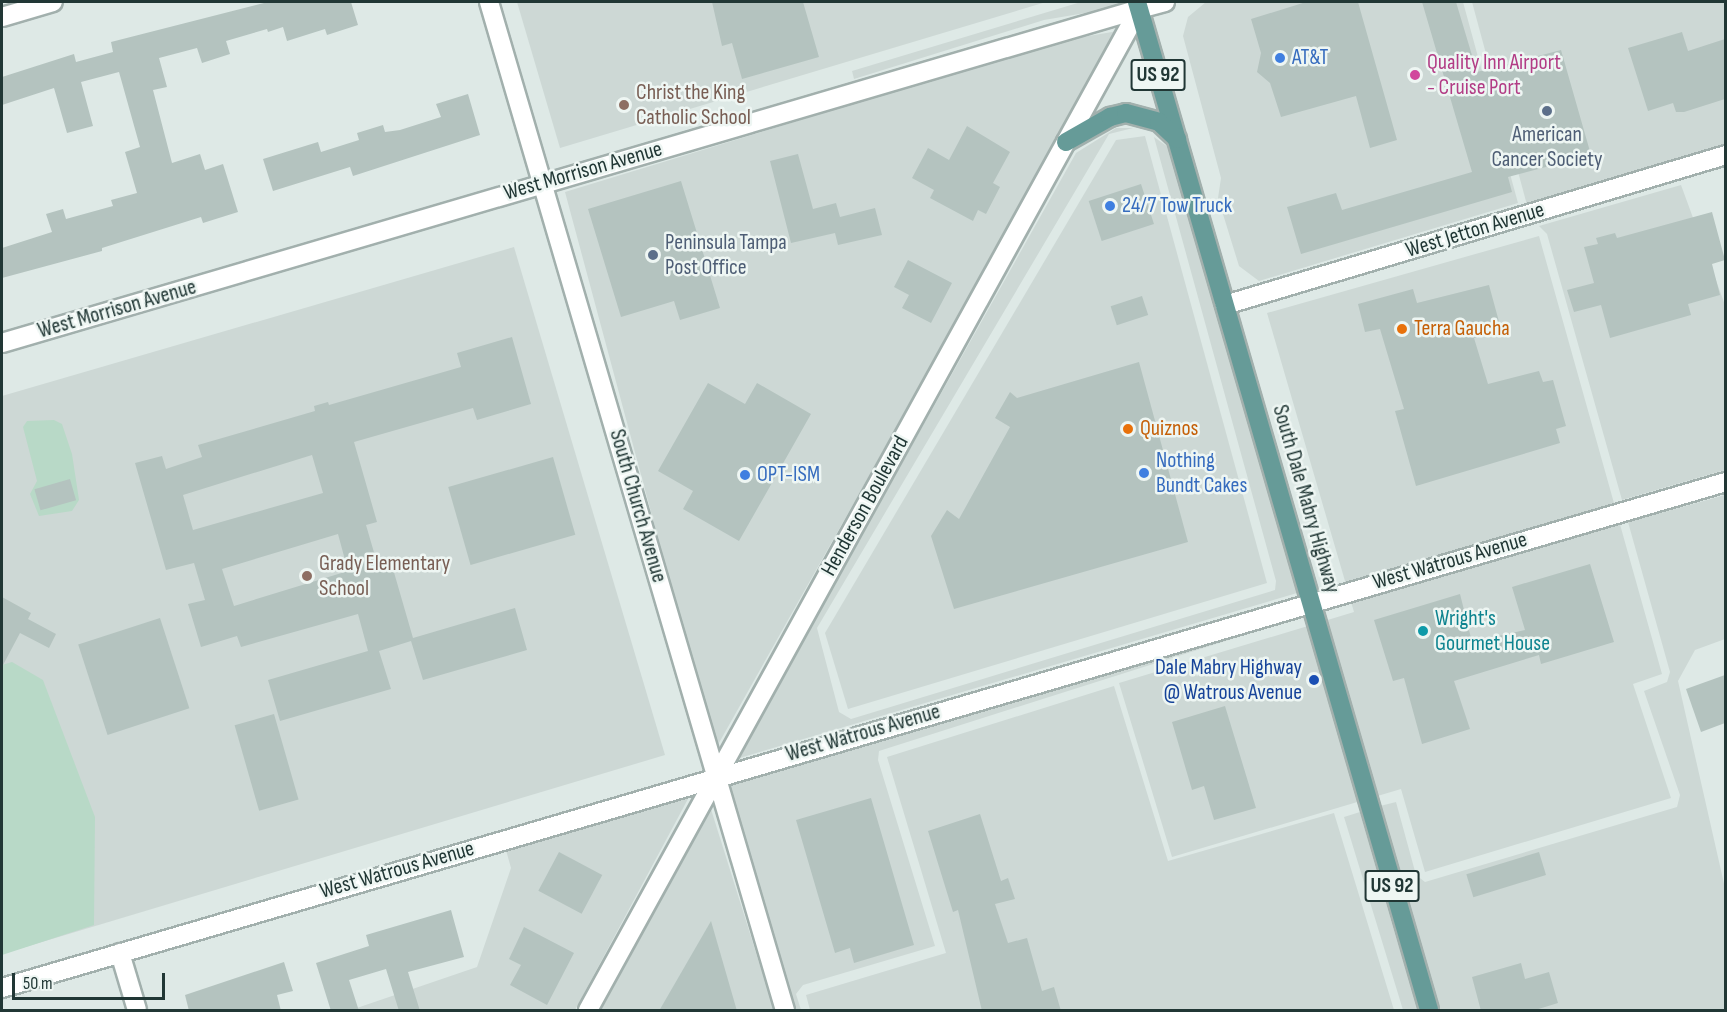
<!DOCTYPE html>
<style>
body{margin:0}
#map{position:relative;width:1727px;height:1012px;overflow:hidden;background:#dee9e6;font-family:"Sofia Sans Condensed",sans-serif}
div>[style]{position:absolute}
.built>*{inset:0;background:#cdd8d5}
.green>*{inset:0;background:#b8d9c7}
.building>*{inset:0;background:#b4c3bf;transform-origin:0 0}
.roads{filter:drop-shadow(2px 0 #a2b0ad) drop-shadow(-2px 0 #a2b0ad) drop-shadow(0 2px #a2b0ad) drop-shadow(0 -2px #a2b0ad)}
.minor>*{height:18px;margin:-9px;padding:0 9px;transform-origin:9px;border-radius:9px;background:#fff}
.tertiary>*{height:18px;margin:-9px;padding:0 9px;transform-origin:9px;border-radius:9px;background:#fff}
.secondary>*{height:18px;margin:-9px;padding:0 9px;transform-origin:9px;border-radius:9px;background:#fff}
.primary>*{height:18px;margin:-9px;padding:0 9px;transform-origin:9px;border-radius:9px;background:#669b98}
.dots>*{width:16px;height:16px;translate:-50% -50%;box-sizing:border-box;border:3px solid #eef6f3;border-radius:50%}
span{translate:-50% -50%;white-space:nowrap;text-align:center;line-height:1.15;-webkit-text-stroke:5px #eef6f3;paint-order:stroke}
.shield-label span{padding:2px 4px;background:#eef6f3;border:2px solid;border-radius:4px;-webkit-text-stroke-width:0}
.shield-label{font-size:21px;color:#213735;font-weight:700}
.shop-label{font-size:22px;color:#366cbe}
.left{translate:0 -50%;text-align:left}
.hotel-label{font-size:22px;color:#b23c85}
.education-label{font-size:22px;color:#785e54}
.service-label{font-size:22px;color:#4e5e75}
.street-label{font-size:22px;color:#213735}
.food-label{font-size:22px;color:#c56008}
.culture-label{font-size:22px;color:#0d838f}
.transit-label{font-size:22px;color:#164399}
.right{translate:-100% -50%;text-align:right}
.frame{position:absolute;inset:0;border:3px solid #213735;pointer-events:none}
.scale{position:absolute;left:12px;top:973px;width:153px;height:27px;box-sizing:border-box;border:3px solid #213735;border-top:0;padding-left:8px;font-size:18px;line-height:21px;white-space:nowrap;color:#213735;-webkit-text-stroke:4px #eef6f3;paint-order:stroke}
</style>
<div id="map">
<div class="built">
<i style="clip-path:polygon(517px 2px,1046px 2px,560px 148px)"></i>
<i style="clip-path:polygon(1081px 2px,1125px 2px,1126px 6px,1044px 20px,854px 79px,852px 71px)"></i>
<i style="clip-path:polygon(1206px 2px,1463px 2px,1518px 203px,1259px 281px,1239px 266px,1218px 198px,1221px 178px,1183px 36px,1188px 17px)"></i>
<i style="clip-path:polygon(1472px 2px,1725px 2px,1725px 146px,1527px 205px)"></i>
<i style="clip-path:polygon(1118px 31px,1060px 135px,1054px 139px,1056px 143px,715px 750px,565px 192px,1059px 41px)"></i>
<i style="clip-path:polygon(1116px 128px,1133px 128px,1109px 134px,817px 628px,839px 712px,851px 719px,1275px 590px,1276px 581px,1154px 137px,1168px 147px,1297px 593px,736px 759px,1076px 153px)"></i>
<i style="clip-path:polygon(1145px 136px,1267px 583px,848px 709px,825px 633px,1116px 140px)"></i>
<i style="clip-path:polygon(1681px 185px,1725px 305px,1725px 470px,1622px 500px,1547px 234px,1539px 226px)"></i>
<i style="clip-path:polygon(1539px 236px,1662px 674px,1633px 684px,1671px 798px,1425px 872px,1401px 789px,1172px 857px,1119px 683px,1354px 612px,1267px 313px)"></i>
<i style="clip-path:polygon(514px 247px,665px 755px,2px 954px,2px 396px)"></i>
<i style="clip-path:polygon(1725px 495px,1725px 639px,1695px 650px,1678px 681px,1725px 888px,1725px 1010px,1440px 1010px,1380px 806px,1396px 802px,1416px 875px,1425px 882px,1677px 807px,1680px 795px,1644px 691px,1667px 682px,1670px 672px,1628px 522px)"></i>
<i style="clip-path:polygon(1304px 616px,879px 751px,878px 760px,935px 946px,803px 985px,796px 994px,801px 1010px,796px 1010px,725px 786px)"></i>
<i style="clip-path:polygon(1114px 686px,1168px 861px,1334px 813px,1394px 1010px,810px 1010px,806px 995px,946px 953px,887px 757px)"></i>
<i style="clip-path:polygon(689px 797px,575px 1010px,351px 1010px,477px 967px,511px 868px,506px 850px)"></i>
<i style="clip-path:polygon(710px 806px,774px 1010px,601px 1010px)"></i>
<i style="clip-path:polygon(1360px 812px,1394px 930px,1418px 1010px,1403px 1010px,1344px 817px)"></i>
</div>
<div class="green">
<i style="clip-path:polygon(54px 420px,62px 424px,72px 454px,79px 500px,72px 511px,39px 516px,30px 494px,37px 481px,23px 427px,27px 421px)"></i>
<i style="clip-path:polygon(12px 662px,43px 680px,95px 817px,94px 925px,2px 955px,2px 665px)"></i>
</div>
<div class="building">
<i style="clip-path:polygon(268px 2px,351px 2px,358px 25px,327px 35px,325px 29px,287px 41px,283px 27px,268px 32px,267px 29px,226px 41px,230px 54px,202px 63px,197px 48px,159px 58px,167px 87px,153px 90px,172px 163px,200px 154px,205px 170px,223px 164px,238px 212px,203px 223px,201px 217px,102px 248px,102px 251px,2px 278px,2px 248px,52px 232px,46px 214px,63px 209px,66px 219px,113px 206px,111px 200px,137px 193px,125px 152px,140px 147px,119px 72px,81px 82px,93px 126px,67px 133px,54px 88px,2px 105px,2px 77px,74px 54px,76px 62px,113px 52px,111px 42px)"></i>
<i style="clip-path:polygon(712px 2px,803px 2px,819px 57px,742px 79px,732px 43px,722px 46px)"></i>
<i style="clip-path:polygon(1306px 2px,1358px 2px,1397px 140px,1370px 148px,1356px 96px,1281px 117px,1270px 83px,1257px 72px,1261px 53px,1251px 19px)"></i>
<i style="clip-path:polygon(1422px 2px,1456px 2px,1477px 72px,1561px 50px,1591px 155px,1508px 177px,1512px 192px,1301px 254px,1287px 207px,1336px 193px,1342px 210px,1472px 172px)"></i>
<i style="clip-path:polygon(1682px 32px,1688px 51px,1725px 39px,1725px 99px,1684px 112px,1676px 112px,1673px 103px,1648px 111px,1628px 48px)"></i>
<i style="clip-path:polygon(468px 94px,480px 135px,353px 176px,350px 167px,273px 191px,263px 159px,318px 142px,321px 152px,359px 140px,357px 133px,383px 125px,385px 132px,400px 130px,441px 117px,436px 104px)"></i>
<i style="clip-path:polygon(967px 126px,1010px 152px,993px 183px,1000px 187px,986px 214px,978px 210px,973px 221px,930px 198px,934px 190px,912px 178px,928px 148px,949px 160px)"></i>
<i style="clip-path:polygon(798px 154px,813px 209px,836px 203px,840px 217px,875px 208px,882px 235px,838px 245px,835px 233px,791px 243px,770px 161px)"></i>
<i style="clip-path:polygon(681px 181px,720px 308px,680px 320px,674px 301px,621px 317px,588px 209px)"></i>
<i style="left:1141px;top:184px;width:42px;height:55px;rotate:72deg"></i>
<i style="clip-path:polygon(1712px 212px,1725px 260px,1712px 264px,1720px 295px,1688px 304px,1691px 315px,1610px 338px,1601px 305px,1574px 312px,1567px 290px,1594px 283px,1584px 247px,1598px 244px,1596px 238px,1615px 233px,1617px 238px)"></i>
<i style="clip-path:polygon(908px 260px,952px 283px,931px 323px,902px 308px,909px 295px,894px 287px)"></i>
<i style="clip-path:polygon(1489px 285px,1501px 329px,1474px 338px,1488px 384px,1539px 371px,1543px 382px,1553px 380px,1566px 426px,1556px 429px,1560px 443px,1416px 486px,1395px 411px,1404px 409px,1380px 329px,1365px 332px,1358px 304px,1413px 289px,1417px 303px)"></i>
<i style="left:1142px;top:296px;width:20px;height:33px;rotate:72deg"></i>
<i style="clip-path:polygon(evenodd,512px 337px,531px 404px,477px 420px,473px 408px,354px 442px,377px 522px,366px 525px,378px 566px,391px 562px,413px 638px,515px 608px,527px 650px,423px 680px,411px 641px,379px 651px,391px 689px,280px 721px,268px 680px,368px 651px,358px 614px,241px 647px,237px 636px,201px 647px,188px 604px,205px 600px,194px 563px,166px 570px,135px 463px,162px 456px,166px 469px,202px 457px,198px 445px,315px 411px,314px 406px,328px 402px,329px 405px,461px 367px,457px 353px,512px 337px,312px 455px,323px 493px,193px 530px,183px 495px,312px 455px,512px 337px,338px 534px,348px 571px,234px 606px,222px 569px,338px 534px)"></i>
<i style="clip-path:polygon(1139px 362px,1188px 542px,954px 609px,931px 536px,947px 510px,959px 519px,1010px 427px,995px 418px,1010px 392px,1017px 398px)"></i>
<i style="clip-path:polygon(708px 383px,745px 404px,757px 383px,811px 414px,739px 541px,683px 509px,693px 491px,658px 471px)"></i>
<i style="left:553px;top:457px;width:81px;height:109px;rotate:74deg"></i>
<i style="left:70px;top:479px;width:22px;height:37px;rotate:74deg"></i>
<i style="clip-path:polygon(1590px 564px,1614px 642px,1541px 664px,1539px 655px,1454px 681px,1470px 729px,1422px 744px,1404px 678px,1393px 681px,1374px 620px,1460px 594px,1472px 642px,1525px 630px,1512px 587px)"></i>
<i style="clip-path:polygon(2px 597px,31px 613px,28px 619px,56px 634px,49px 648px,20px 633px,2px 667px)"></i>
<i style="left:160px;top:618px;width:95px;height:86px;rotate:72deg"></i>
<i style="clip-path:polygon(1725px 675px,1725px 723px,1701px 732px,1686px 689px)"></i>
<i style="clip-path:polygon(1225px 706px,1256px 808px,1214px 820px,1204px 786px,1192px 790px,1172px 722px)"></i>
<i style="left:274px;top:714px;width:89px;height:41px;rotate:74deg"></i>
<i style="clip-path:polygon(871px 798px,914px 945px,854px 963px,850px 948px,835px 953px,796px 820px)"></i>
<i style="clip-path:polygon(980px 814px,1001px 881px,1008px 878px,1015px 899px,995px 904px,1008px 943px,1027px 938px,1042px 991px,1054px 987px,1061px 1011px,982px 1011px,958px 910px,953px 912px,928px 831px)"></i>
<i style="left:559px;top:852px;width:49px;height:44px;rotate:28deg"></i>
<i style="left:1539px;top:852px;width:24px;height:76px;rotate:73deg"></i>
<i style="clip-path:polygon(451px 910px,464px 957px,408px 972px,420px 1011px,399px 1011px,386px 969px,349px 980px,359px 1011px,331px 1011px,316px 963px,369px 946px,366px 935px)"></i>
<i style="clip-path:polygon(711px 921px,737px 1011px,659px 1011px)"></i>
<i style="clip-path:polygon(524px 927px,574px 953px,547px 1005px,510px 985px,521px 965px,509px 959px)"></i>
<i style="clip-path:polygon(284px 962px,293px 991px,277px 995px,281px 1011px,189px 1011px,185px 995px)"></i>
<i style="clip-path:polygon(1521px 963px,1525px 979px,1549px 972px,1558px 1003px,1532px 1011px,1481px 1011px,1472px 977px)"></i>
</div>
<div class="roads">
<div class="minor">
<i style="left:2px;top:17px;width:53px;rotate:-16.4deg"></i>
<i style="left:1225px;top:305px;width:523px;rotate:-16.67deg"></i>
<i style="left:2px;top:343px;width:1185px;rotate:-16.37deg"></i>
<i style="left:120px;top:953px;width:59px;rotate:73.4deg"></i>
<i style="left:2px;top:988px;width:1797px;rotate:-16.36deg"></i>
</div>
<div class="tertiary">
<i style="left:489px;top:2px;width:1051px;rotate:73.64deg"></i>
<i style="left:1139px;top:9px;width:27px;rotate:-15deg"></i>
</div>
<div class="secondary">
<i style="left:588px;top:1010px;width:1151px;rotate:-61.16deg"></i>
</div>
<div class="primary">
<i style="left:1137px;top:2px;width:1049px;rotate:73.84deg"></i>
<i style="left:1066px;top:142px;width:51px;rotate:-29.6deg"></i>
<i style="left:1110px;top:117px;width:16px;rotate:-14deg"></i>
<i style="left:1126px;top:113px;width:34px;rotate:15deg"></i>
<i style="left:1159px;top:122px;width:25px;rotate:43deg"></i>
</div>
</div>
<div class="dots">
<i style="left:1280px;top:58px;background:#3f7fe0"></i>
<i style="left:1415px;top:75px;background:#d1479c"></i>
<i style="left:624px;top:105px;background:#8d6e63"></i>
<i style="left:1547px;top:111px;background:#5c6f8a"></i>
<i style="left:1110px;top:206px;background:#3f7fe0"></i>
<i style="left:653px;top:255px;background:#5c6f8a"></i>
<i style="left:1402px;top:329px;background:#e8710a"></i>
<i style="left:1128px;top:429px;background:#e8710a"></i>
<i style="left:1144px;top:473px;background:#3f7fe0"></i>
<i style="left:745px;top:475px;background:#3f7fe0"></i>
<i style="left:307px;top:576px;background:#8d6e63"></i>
<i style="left:1423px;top:631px;background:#0f9aa8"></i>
<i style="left:1314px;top:680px;background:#1a4fb4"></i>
</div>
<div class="shield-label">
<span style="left:1158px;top:75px">US 92</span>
<span style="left:1392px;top:886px">US 92</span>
</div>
<div class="shop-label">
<span class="left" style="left:1292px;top:58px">AT&amp;T</span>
<span class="left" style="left:1122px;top:206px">24/7 Tow Truck</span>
<span class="left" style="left:1156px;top:473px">Nothing<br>Bundt Cakes</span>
<span class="left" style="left:757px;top:475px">OPT-ISM</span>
</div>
<div class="hotel-label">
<span class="left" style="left:1427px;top:75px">Quality Inn Airport<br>- Cruise Port</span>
</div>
<div class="education-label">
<span class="left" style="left:636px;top:105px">Christ the King<br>Catholic School</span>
<span class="left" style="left:319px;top:576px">Grady Elementary<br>School</span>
</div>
<div class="service-label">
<span style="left:1547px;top:147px">American<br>Cancer Society</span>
<span class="left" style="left:665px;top:255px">Peninsula Tampa<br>Post Office</span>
</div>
<div class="street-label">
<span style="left:583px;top:171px;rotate:-16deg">West Morrison Avenue</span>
<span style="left:1475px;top:230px;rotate:-17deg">West Jetton Avenue</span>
<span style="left:117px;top:309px;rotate:-16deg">West Morrison Avenue</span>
<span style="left:1306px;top:499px;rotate:74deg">South Dale Mabry Highway</span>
<span style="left:638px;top:506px;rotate:74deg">South Church Avenue</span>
<span style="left:865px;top:506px;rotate:-61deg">Henderson Boulevard</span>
<span style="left:1450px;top:561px;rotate:-16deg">West Watrous Avenue</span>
<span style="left:863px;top:733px;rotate:-16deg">West Watrous Avenue</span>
<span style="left:397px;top:870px;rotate:-16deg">West Watrous Avenue</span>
</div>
<div class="food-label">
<span class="left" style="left:1414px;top:329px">Terra Gaucha</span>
<span class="left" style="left:1140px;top:429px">Quiznos</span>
</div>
<div class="culture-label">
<span class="left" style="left:1435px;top:631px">Wright's<br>Gourmet House</span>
</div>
<div class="transit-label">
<span class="right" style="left:1302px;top:680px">Dale Mabry Highway<br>@ Watrous Avenue</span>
</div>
<div class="frame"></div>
<div class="scale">50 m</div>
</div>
